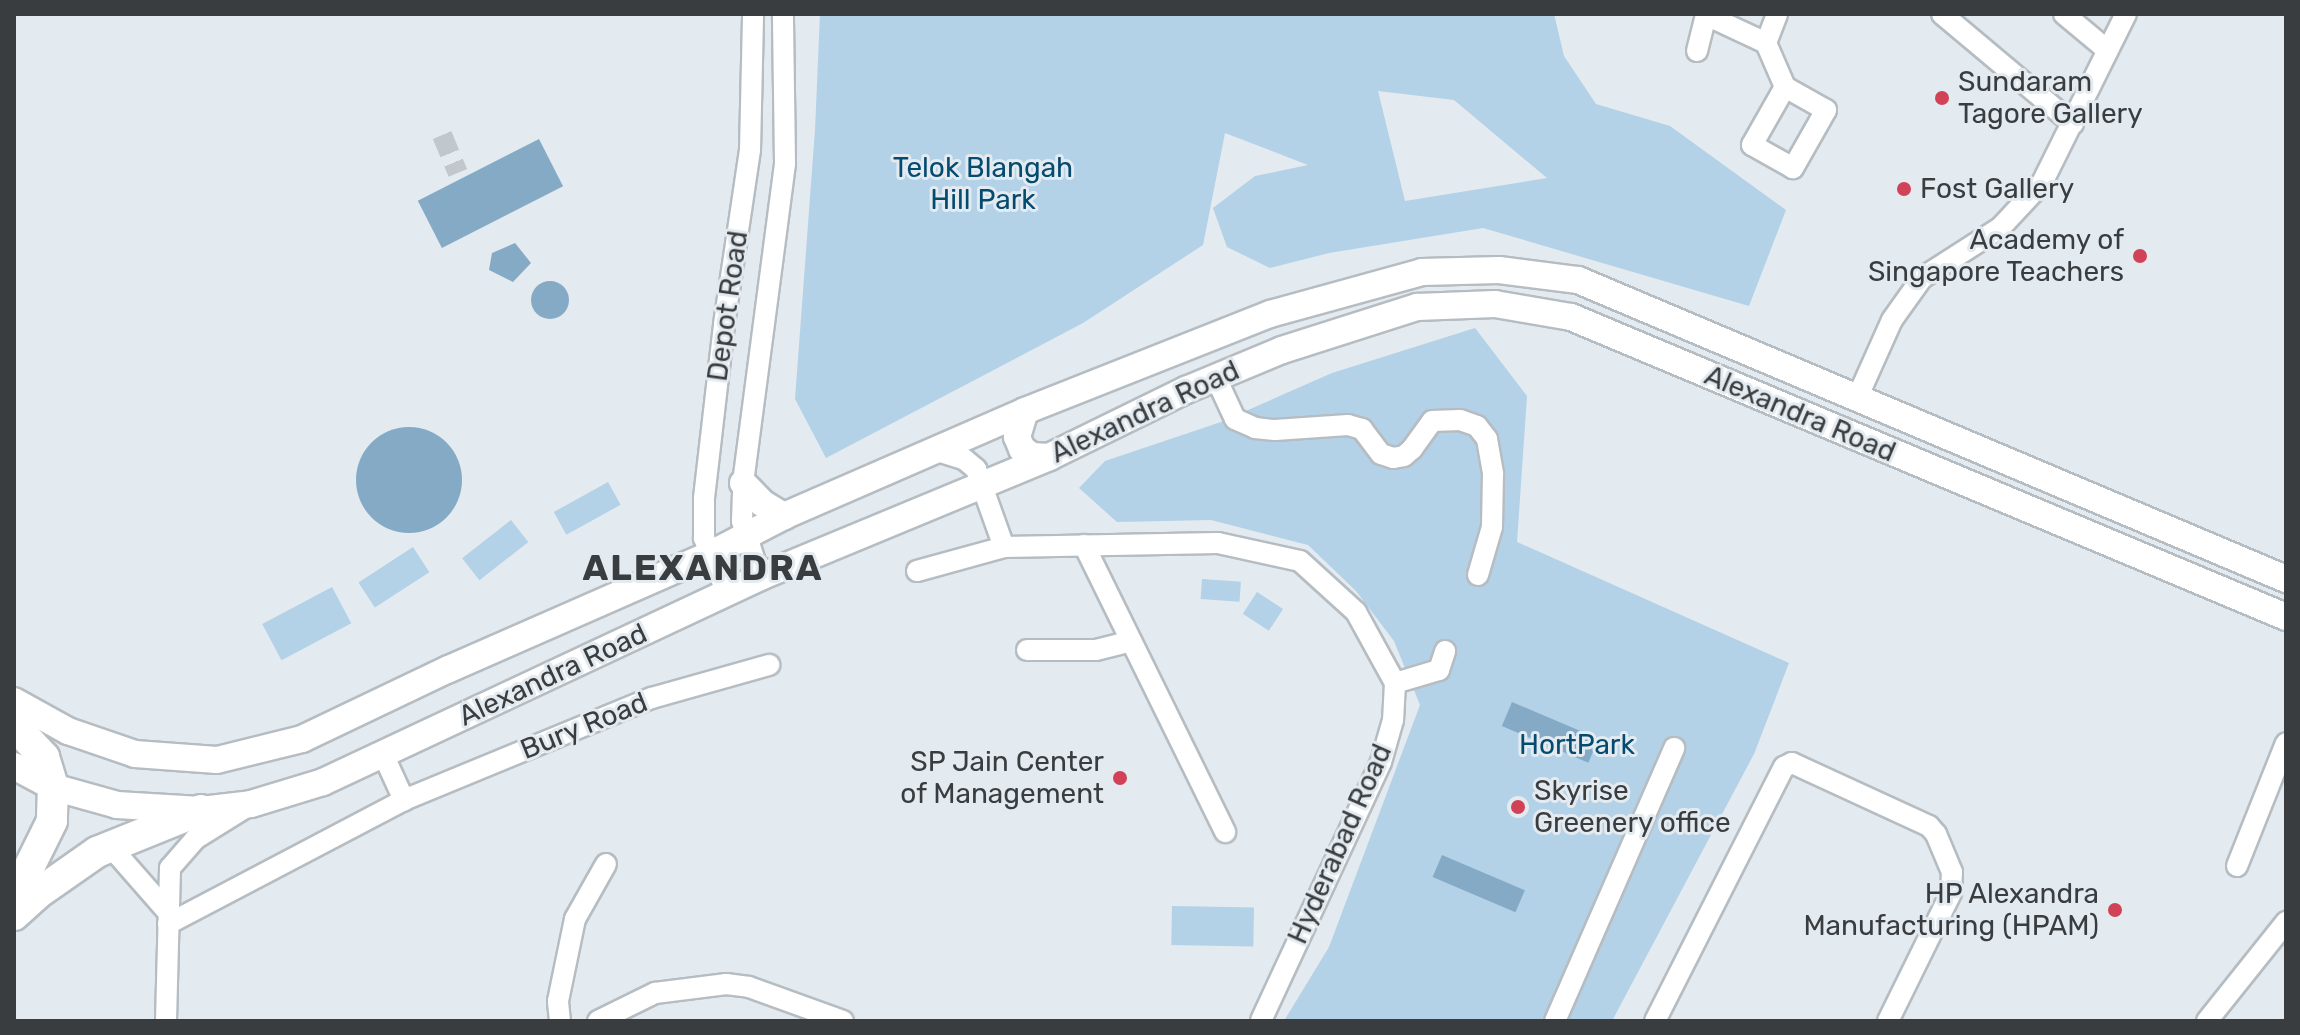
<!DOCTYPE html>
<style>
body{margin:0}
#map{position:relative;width:2300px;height:1035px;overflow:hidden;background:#e3eaf0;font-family:Rubik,sans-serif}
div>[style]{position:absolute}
.green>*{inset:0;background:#b3d1e7;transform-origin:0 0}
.water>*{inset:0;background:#84aac6;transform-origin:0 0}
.round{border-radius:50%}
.minor-tunnel>*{height:20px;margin-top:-10px;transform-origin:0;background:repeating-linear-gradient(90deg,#c1c7cd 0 20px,transparent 0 30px)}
.roads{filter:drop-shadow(2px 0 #b6bdc2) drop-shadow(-2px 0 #b6bdc2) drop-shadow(0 2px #b6bdc2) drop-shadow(0 -2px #b6bdc2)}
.minor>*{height:20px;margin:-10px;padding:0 10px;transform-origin:10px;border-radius:10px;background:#fff}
.major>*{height:26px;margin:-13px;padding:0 13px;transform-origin:13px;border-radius:13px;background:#fff}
.highway>*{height:30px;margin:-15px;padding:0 15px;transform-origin:15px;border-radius:15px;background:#fff}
.dots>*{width:22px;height:22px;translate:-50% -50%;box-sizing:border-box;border:4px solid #e3eaf0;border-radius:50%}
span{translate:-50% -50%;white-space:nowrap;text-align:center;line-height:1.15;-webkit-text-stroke:6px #e3eaf0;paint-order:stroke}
.poi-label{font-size:28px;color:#3a3d3f}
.left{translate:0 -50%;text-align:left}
.right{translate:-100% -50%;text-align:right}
.park-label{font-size:28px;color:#044b70}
.street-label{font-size:28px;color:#3a3d3f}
.district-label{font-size:36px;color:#3a3d3f;font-weight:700;letter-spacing:2px}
.frame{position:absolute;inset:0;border:16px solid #3a3d3f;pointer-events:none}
</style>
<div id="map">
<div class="green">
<i style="clip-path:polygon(evenodd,820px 14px,1554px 14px,1564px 56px,1596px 104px,1670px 126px,1786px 210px,1749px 306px,1483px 228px,1329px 253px,1270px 268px,1227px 247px,1213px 208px,1255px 176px,1308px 165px,1225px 133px,1203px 245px,1083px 323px,826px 458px,795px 399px,815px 130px,820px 14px,1378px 91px,1454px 100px,1547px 178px,1405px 201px,1378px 91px)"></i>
<i style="clip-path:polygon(1475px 328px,1527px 396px,1517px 542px,1789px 663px,1754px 754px,1612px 1021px,1284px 1021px,1329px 947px,1420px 705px,1394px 641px,1356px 591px,1308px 545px,1211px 520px,1117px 522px,1079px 488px,1105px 461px,1221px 422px,1332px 373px)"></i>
<i style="left:608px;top:482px;width:26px;height:62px;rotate:61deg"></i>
<i style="left:511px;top:520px;width:28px;height:62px;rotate:52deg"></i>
<i style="left:413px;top:547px;width:30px;height:65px;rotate:57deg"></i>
<i style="left:1202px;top:579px;width:39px;height:20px;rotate:4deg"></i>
<i style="left:332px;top:587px;width:41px;height:79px;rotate:62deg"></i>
<i style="left:1257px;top:592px;width:31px;height:26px;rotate:33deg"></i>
<i style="left:1172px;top:906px;width:82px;height:39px;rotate:1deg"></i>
</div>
<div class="water">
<i style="left:539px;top:139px;width:53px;height:136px;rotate:63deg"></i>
<i style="clip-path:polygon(515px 243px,531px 263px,513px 282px,489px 270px,492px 253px)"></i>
<i class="round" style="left:531px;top:281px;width:38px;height:38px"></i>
<i class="round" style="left:356px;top:427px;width:106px;height:106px"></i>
<i style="left:1512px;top:702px;width:94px;height:26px;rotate:23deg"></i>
<i style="left:1442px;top:855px;width:90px;height:24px;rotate:23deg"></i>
</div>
<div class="minor-tunnel">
<i style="left:442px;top:135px;width:41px;rotate:67.2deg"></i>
</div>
<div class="roads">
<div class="minor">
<i style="left:1942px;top:14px;width:171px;rotate:40deg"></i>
<i style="left:2064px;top:14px;width:56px;rotate:39.9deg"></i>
<i style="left:1766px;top:43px;width:31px;rotate:-69deg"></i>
<i style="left:1697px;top:51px;width:37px;rotate:-76deg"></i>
<i style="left:1706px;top:15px;width:66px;rotate:25deg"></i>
<i style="left:1766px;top:43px;width:48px;rotate:66.6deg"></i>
<i style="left:1785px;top:87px;width:47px;rotate:29.3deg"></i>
<i style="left:1826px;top:110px;width:67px;rotate:119.6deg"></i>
<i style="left:1793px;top:168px;width:47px;rotate:-150.7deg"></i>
<i style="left:1752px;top:145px;width:67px;rotate:-60.4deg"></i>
<i style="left:1216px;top:378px;width:45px;rotate:65.1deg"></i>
<i style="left:1235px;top:419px;width:22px;rotate:24deg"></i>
<i style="left:1255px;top:428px;width:20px;rotate:6deg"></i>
<i style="left:1275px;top:430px;width:73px;rotate:-3.9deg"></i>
<i style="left:1348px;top:425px;width:15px;rotate:16deg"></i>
<i style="left:1362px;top:429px;width:31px;rotate:53deg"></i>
<i style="left:1381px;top:454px;width:13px;rotate:18deg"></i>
<i style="left:1393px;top:458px;width:11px;rotate:-10deg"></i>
<i style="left:1404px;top:456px;width:11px;rotate:-41deg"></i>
<i style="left:1412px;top:449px;width:34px;rotate:-54deg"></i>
<i style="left:1432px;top:421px;width:28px;rotate:-2deg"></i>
<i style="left:1460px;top:420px;width:18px;rotate:19deg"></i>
<i style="left:1477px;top:426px;width:16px;rotate:52deg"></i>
<i style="left:1487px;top:439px;width:36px;rotate:80deg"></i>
<i style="left:1493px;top:474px;width:53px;rotate:91.1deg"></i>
<i style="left:1492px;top:527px;width:50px;rotate:106.3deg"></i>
<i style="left:1858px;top:396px;width:83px;rotate:-65.9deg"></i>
<i style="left:1892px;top:320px;width:52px;rotate:-54.5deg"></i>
<i style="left:1922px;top:278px;width:93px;rotate:-32.7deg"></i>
<i style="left:2000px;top:228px;width:62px;rotate:-47deg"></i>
<i style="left:2042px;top:183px;width:189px;rotate:-63.6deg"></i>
<i style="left:934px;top:450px;width:31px;rotate:17deg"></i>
<i style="left:964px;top:459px;width:16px;rotate:40deg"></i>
<i style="left:976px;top:469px;width:83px;rotate:70.3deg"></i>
<i style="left:1084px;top:545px;width:320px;rotate:63.8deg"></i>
<i style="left:917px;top:571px;width:90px;rotate:-15.4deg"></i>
<i style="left:1004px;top:547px;width:214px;rotate:-1.1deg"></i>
<i style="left:1218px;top:543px;width:84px;rotate:12.4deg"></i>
<i style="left:1300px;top:561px;width:76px;rotate:42.3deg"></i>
<i style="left:1356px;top:612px;width:81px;rotate:61.2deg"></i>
<i style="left:1395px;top:683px;width:37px;rotate:93deg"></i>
<i style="left:1393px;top:720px;width:44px;rotate:105.9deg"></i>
<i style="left:1381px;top:762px;width:285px;rotate:114.9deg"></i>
<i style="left:760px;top:577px;width:59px;rotate:-107.8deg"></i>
<i style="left:742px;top:521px;width:38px;rotate:-88deg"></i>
<i style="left:743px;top:483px;width:323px;rotate:-82.5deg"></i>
<i style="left:785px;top:163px;width:149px;rotate:-90.8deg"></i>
<i style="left:727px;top:593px;width:60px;rotate:-112.7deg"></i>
<i style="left:704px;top:538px;width:40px;rotate:-90deg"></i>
<i style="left:704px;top:498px;width:175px;rotate:-83.4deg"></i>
<i style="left:724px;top:324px;width:176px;rotate:-81.5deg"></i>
<i style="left:750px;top:150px;width:136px;rotate:-88.7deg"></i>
<i style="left:1027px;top:650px;width:69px"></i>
<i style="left:1096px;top:650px;width:36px;rotate:-14deg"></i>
<i style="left:1395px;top:683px;width:46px;rotate:-16.5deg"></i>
<i style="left:1439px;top:670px;width:20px;rotate:-72deg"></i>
<i style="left:383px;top:754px;width:51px;rotate:65.5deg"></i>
<i style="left:110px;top:846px;width:86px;rotate:48.8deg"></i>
<i style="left:2237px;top:866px;width:132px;rotate:-68.3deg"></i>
<i style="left:168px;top:924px;width:267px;rotate:-27.7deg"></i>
<i style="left:404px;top:800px;width:268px;rotate:-22.4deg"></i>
<i style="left:652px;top:698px;width:122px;rotate:-15.8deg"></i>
<i style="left:166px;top:1021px;width:153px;rotate:-88.5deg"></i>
<i style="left:170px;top:868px;width:38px;rotate:-49deg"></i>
<i style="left:195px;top:839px;width:62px;rotate:-31.9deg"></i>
<i style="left:560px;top:1021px;width:20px;rotate:-96deg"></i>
<i style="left:558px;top:1001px;width:84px;rotate:-78.3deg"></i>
<i style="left:575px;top:919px;width:63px;rotate:-60.6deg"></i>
<i style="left:598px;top:1021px;width:64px;rotate:-26.2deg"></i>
<i style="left:655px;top:993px;width:72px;rotate:-7.2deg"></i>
<i style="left:726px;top:984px;width:23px;rotate:7deg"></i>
<i style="left:749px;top:987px;width:100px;rotate:19.9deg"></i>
<i style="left:1555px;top:1021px;width:298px;rotate:-66.4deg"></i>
<i style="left:1655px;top:1021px;width:285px;rotate:-63.1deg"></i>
<i style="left:1784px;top:767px;width:9px;rotate:-27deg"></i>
<i style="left:1792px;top:763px;width:151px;rotate:24.7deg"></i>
<i style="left:1929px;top:826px;width:11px;rotate:49deg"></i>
<i style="left:1936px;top:834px;width:41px;rotate:67.2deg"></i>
<i style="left:1952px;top:872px;width:21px;rotate:93deg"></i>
<i style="left:1951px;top:893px;width:143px;rotate:116.2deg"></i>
<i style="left:2207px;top:1021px;width:127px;rotate:-51.4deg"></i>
</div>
<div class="major">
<i style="left:1025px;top:411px;width:27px;rotate:107deg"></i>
<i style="left:1017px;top:437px;width:13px;rotate:67deg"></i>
<i style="left:1022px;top:449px;width:12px;rotate:35deg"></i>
<i style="left:1032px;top:456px;width:17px;rotate:3deg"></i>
<i style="left:743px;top:483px;width:28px;rotate:46deg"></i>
<i style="left:762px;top:503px;width:26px;rotate:31deg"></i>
<i style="left:14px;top:701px;width:62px;rotate:29.1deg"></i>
<i style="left:68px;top:731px;width:71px;rotate:18.9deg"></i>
<i style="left:135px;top:754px;width:82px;rotate:4.2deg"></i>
<i style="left:217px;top:760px;width:88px;rotate:-13.9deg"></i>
<i style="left:302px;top:739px;width:163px;rotate:-25.5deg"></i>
<i style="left:449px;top:669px;width:286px;rotate:-23.7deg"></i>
<i style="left:711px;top:554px;width:82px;rotate:-27.5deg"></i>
<i style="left:784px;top:516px;width:263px;rotate:-23.5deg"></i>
<i style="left:1025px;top:411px;width:264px;rotate:-21.6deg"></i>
<i style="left:1270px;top:314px;width:158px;rotate:-15.4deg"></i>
<i style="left:1422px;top:272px;width:77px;rotate:-1.5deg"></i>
<i style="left:1499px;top:270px;width:80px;rotate:7.2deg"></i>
<i style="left:1578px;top:280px;width:769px;rotate:22.9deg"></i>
<i style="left:14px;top:766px;width:44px;rotate:28.3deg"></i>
<i style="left:53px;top:787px;width:66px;rotate:15.7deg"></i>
<i style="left:117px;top:805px;width:84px;rotate:3.4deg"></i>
<i style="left:201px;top:810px;width:50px;rotate:-6.8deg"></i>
<i style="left:251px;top:804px;width:75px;rotate:-17deg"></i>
<i style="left:323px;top:782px;width:483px;rotate:-25.1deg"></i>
<i style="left:760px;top:577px;width:313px;rotate:-22.5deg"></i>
<i style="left:1049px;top:457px;width:153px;rotate:-26.1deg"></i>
<i style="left:1186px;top:390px;width:104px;rotate:-22.6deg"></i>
<i style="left:1282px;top:350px;width:142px;rotate:-17.7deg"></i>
<i style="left:1417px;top:307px;width:78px;rotate:-2.2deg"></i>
<i style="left:1495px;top:304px;width:77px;rotate:9.7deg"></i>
<i style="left:1571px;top:317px;width:775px;rotate:22.76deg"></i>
</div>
<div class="highway">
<i style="left:14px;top:725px;width:44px;rotate:46.8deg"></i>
<i style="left:44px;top:757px;width:31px;rotate:73deg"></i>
<i style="left:53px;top:787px;width:34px;rotate:92deg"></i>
<i style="left:52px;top:821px;width:86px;rotate:116.3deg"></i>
<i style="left:14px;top:915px;width:31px;rotate:-42deg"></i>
<i style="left:37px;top:894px;width:73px;rotate:-35deg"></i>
<i style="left:97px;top:852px;width:112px;rotate:-22deg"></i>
</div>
</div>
<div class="dots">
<i style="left:1942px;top:98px;background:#d24256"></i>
<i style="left:1904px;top:189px;background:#d24256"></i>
<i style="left:2140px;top:256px;background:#d24256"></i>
<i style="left:1120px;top:778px;background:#d24256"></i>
<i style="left:1518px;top:807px;background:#d24256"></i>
<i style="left:2115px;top:910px;background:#d24256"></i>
</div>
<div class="poi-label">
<span class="left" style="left:1958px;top:98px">Sundaram<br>Tagore Gallery</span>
<span class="left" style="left:1920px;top:189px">Fost Gallery</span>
<span class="right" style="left:2124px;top:256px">Academy of<br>Singapore Teachers</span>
<span class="right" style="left:1104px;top:778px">SP Jain Center<br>of Management</span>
<span class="left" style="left:1534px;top:807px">Skyrise<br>Greenery office</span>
<span class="right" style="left:2099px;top:910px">HP Alexandra<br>Manufacturing (HPAM)</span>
</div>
<div class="park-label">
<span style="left:983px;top:184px">Telok Blangah<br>Hill Park</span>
<span style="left:1577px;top:745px">HortPark</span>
</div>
<div class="street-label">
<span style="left:728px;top:306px;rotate:-82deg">Depot Road</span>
<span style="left:1145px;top:412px;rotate:-25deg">Alexandra Road</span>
<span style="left:1800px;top:414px;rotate:23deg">Alexandra Road</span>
<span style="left:553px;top:675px;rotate:-25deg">Alexandra Road</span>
<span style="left:584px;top:726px;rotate:-22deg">Bury Road</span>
<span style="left:1340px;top:844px;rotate:-66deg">Hyderabad Road</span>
</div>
<div class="district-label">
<span style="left:703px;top:568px">ALEXANDRA</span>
</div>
<div class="frame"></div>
</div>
